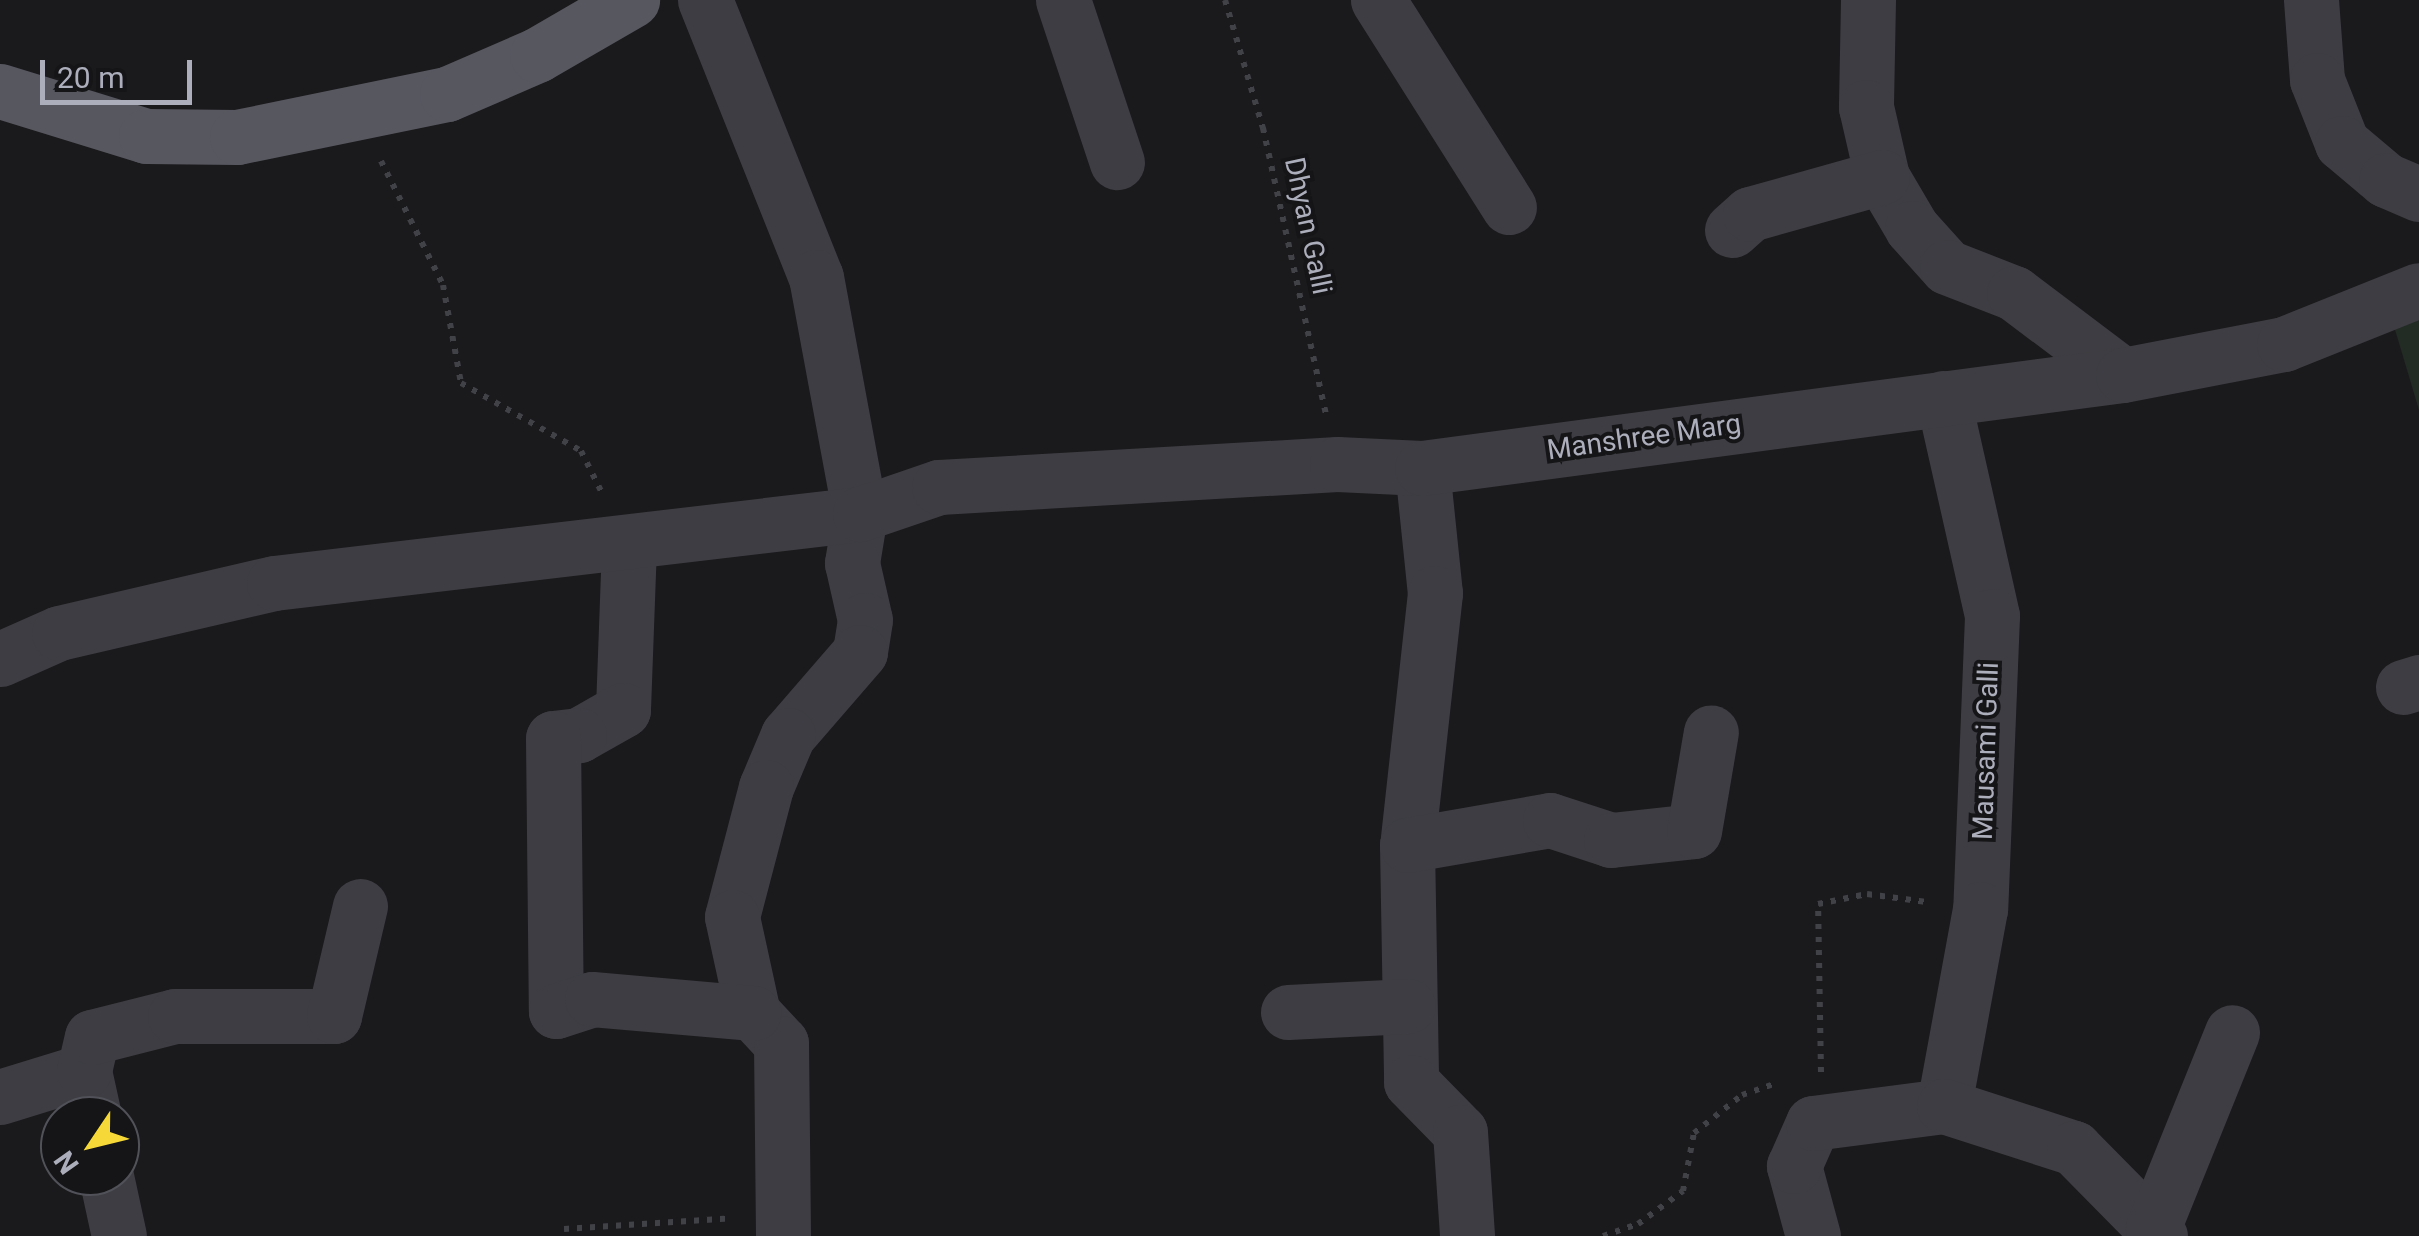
<!DOCTYPE html>
<style>
body{margin:0}
#map{position:relative;width:2419px;height:1236px;overflow:hidden;background:#1a1a1c;font-family:Roboto,sans-serif}
div>[style]{position:absolute}
.green>*{inset:0;background:#222b24}
.path>*{height:6px;margin-top:-3px;transform-origin:0;background:repeating-linear-gradient(90deg,#414148 0 5px,transparent 0 13px)}
.minor>*{height:55px;margin:-27.5px;padding:0 27.5px;transform-origin:27.5px;border-radius:27.5px;background:#3d3d43}
.major>*{height:55px;margin:-27.5px;padding:0 27.5px;transform-origin:27.5px;border-radius:27.5px;background:#575760}
span{translate:-50% -50%;white-space:nowrap;text-align:center;line-height:1.15;-webkit-text-stroke:8px #151517;paint-order:stroke}
.street-label{font-size:28px;color:#acaebc}
.north{position:absolute;left:40px;top:1096px;width:100px;height:100px;box-sizing:border-box;background:#151517;border:2px solid #515259;border-radius:50%;rotate:235deg;font-size:28px;font-weight:700;line-height:40px;text-align:center;color:#acaebc}
.north::after{content:'';display:block;margin:auto;width:35px;height:45px;background:#f6d939;clip-path:polygon(50% 0,100% 100%,50% 72%,0 100%)}
.scale{position:absolute;left:40px;top:60px;width:152px;height:45px;box-sizing:border-box;border:5px solid #acaebc;border-top:0;padding-left:12px;font-size:30px;line-height:35px;white-space:nowrap;color:#acaebc;-webkit-text-stroke:8px #151517;paint-order:stroke}
</style>
<div id="map">
<div class="green">
<i style="clip-path:polygon(2419px 311px,2419px 410px,2393px 323px)"></i>
</div>
<div class="path">
<i style="left:1225px;top:0;width:134px;rotate:73.5deg"></i>
<i style="left:1263px;top:128px;width:293px;rotate:77.6deg"></i>
<i style="left:381px;top:161px;width:139px;rotate:63.4deg"></i>
<i style="left:443px;top:285px;width:100px;rotate:79.6deg"></i>
<i style="left:461px;top:383px;width:138px;rotate:29.5deg"></i>
<i style="left:581px;top:451px;width:45px;rotate:63.4deg"></i>
<i style="left:1821px;top:1072px;width:168px;rotate:-91deg"></i>
<i style="left:1818px;top:904px;width:50px;rotate:-11.5deg"></i>
<i style="left:1867px;top:894px;width:60px;rotate:7.7deg"></i>
<i style="left:564px;top:1229px;width:168px;rotate:-3.7deg"></i>
<i style="left:1603px;top:1236px;width:37px;rotate:-19deg"></i>
<i style="left:1638px;top:1224px;width:56px;rotate:-36.3deg"></i>
<i style="left:1683px;top:1191px;width:59px;rotate:-79.3deg"></i>
<i style="left:1694px;top:1133px;width:61px;rotate:-38.4deg"></i>
<i style="left:1742px;top:1095px;width:36px;rotate:-19deg"></i>
</div>
<div class="minor">
<i style="left:705px;top:0;width:298px;rotate:68.2deg"></i>
<i style="left:816px;top:277px;width:241px;rotate:79.5deg"></i>
<i style="left:860px;top:514px;width:50px;rotate:99.3deg"></i>
<i style="left:852px;top:563px;width:58px;rotate:77.2deg"></i>
<i style="left:865px;top:620px;width:32px;rotate:99deg"></i>
<i style="left:860px;top:652px;width:110px;rotate:130.9deg"></i>
<i style="left:788px;top:735px;width:56px;rotate:112.9deg"></i>
<i style="left:766px;top:787px;width:134px;rotate:104.7deg"></i>
<i style="left:732px;top:917px;width:98px;rotate:77.7deg"></i>
<i style="left:753px;top:1013px;width:41px;rotate:47deg"></i>
<i style="left:781px;top:1043px;width:193px;rotate:89.4deg"></i>
<i style="left:1063px;top:0;width:171px;rotate:71.6deg"></i>
<i style="left:1378px;top:0;width:245px;rotate:57.7deg"></i>
<i style="left:1868px;top:0;width:107px;rotate:91.1deg"></i>
<i style="left:1866px;top:107px;width:72px;rotate:77.1deg"></i>
<i style="left:1882px;top:177px;width:59px;rotate:59.5deg"></i>
<i style="left:1912px;top:228px;width:52px;rotate:48.1deg"></i>
<i style="left:1947px;top:267px;width:72px;rotate:21.2deg"></i>
<i style="left:2014px;top:293px;width:136px;rotate:37deg"></i>
<i style="left:2311px;top:0;width:80px;rotate:85.7deg"></i>
<i style="left:2317px;top:80px;width:68px;rotate:68.4deg"></i>
<i style="left:2342px;top:143px;width:57px;rotate:40.1deg"></i>
<i style="left:2386px;top:180px;width:36px;rotate:23deg"></i>
<i style="left:1732px;top:230px;width:24px;rotate:-42deg"></i>
<i style="left:1750px;top:214px;width:137px;rotate:-15.7deg"></i>
<i style="left:1943px;top:398px;width:223px;rotate:77.3deg"></i>
<i style="left:1992px;top:616px;width:293px;rotate:92.3deg"></i>
<i style="left:1980px;top:909px;width:200px;rotate:100.4deg"></i>
<i style="left:1422px;top:468px;width:126px;rotate:84.1deg"></i>
<i style="left:1435px;top:593px;width:254px;rotate:96.3deg"></i>
<i style="left:1407px;top:845px;width:237px;rotate:89deg"></i>
<i style="left:1411px;top:1082px;width:70px;rotate:45.6deg"></i>
<i style="left:1460px;top:1132px;width:104px;rotate:86.1deg"></i>
<i style="left:629px;top:545px;width:165px;rotate:92.1deg"></i>
<i style="left:623px;top:710px;width:51px;rotate:150.4deg"></i>
<i style="left:579px;top:735px;width:26px;rotate:173deg"></i>
<i style="left:553px;top:738px;width:273px;rotate:89.4deg"></i>
<i style="left:556px;top:1011px;width:38px;rotate:-18deg"></i>
<i style="left:592px;top:999px;width:162px;rotate:5deg"></i>
<i style="left:0;top:659px;width:64px;rotate:-23.8deg"></i>
<i style="left:59px;top:633px;width:221px;rotate:-13.1deg"></i>
<i style="left:274px;top:583px;width:590px;rotate:-6.72deg"></i>
<i style="left:860px;top:514px;width:83px;rotate:-18.9deg"></i>
<i style="left:939px;top:487px;width:399px;rotate:-3.3deg"></i>
<i style="left:1337px;top:464px;width:85px;rotate:2.7deg"></i>
<i style="left:1422px;top:468px;width:707px;rotate:-7.56deg"></i>
<i style="left:2123px;top:375px;width:164px;rotate:-10.9deg"></i>
<i style="left:2284px;top:344px;width:145px;rotate:-21.8deg"></i>
<i style="left:2403px;top:687px;width:17px;rotate:-17deg"></i>
<i style="left:1407px;top:845px;width:145px;rotate:-9.9deg"></i>
<i style="left:1550px;top:820px;width:64px;rotate:18.2deg"></i>
<i style="left:1611px;top:840px;width:83px;rotate:-6.2deg"></i>
<i style="left:1694px;top:831px;width:100px;rotate:-80.3deg"></i>
<i style="left:1288px;top:1012px;width:120px;rotate:-2.9deg"></i>
<i style="left:84px;top:1071px;width:46px;rotate:77.5deg"></i>
<i style="left:0;top:1097px;width:88px;rotate:-17.2deg"></i>
<i style="left:84px;top:1071px;width:35px;rotate:-77deg"></i>
<i style="left:92px;top:1037px;width:86px;rotate:-14.2deg"></i>
<i style="left:175px;top:1016px;width:159px"></i>
<i style="left:334px;top:1016px;width:113px;rotate:-76.7deg"></i>
<i style="left:106px;top:1176px;width:61px;rotate:77.8deg"></i>
<i style="left:1813px;top:1236px;width:73px;rotate:-105.2deg"></i>
<i style="left:1794px;top:1166px;width:47px;rotate:-66.2deg"></i>
<i style="left:1813px;top:1123px;width:132px;rotate:-7.4deg"></i>
<i style="left:1944px;top:1106px;width:137px;rotate:17.9deg"></i>
<i style="left:2074px;top:1148px;width:112px;rotate:45.4deg"></i>
<i style="left:2160px;top:1236px;width:11px;rotate:-131deg"></i>
<i style="left:2153px;top:1228px;width:211px;rotate:-68deg"></i>
</div>
<div class="major">
<i style="left:0;top:91px;width:153px;rotate:17.1deg"></i>
<i style="left:146px;top:136px;width:91px;rotate:0.6deg"></i>
<i style="left:237px;top:137px;width:214px;rotate:-11.6deg"></i>
<i style="left:447px;top:94px;width:98px;rotate:-23.4deg"></i>
<i style="left:537px;top:55px;width:110px;rotate:-30.1deg"></i>
</div>
<div class="street-label">
<span style="left:1308px;top:226px;rotate:78deg">Dhyan Galli</span>
<span style="left:1644px;top:437px;rotate:-8deg">Manshree Marg</span>
<span style="left:1986px;top:751px;rotate:-88deg">Mausami Galli</span>
</div>
<div class="north">N</div>
<div class="scale">20 m</div>
</div>
